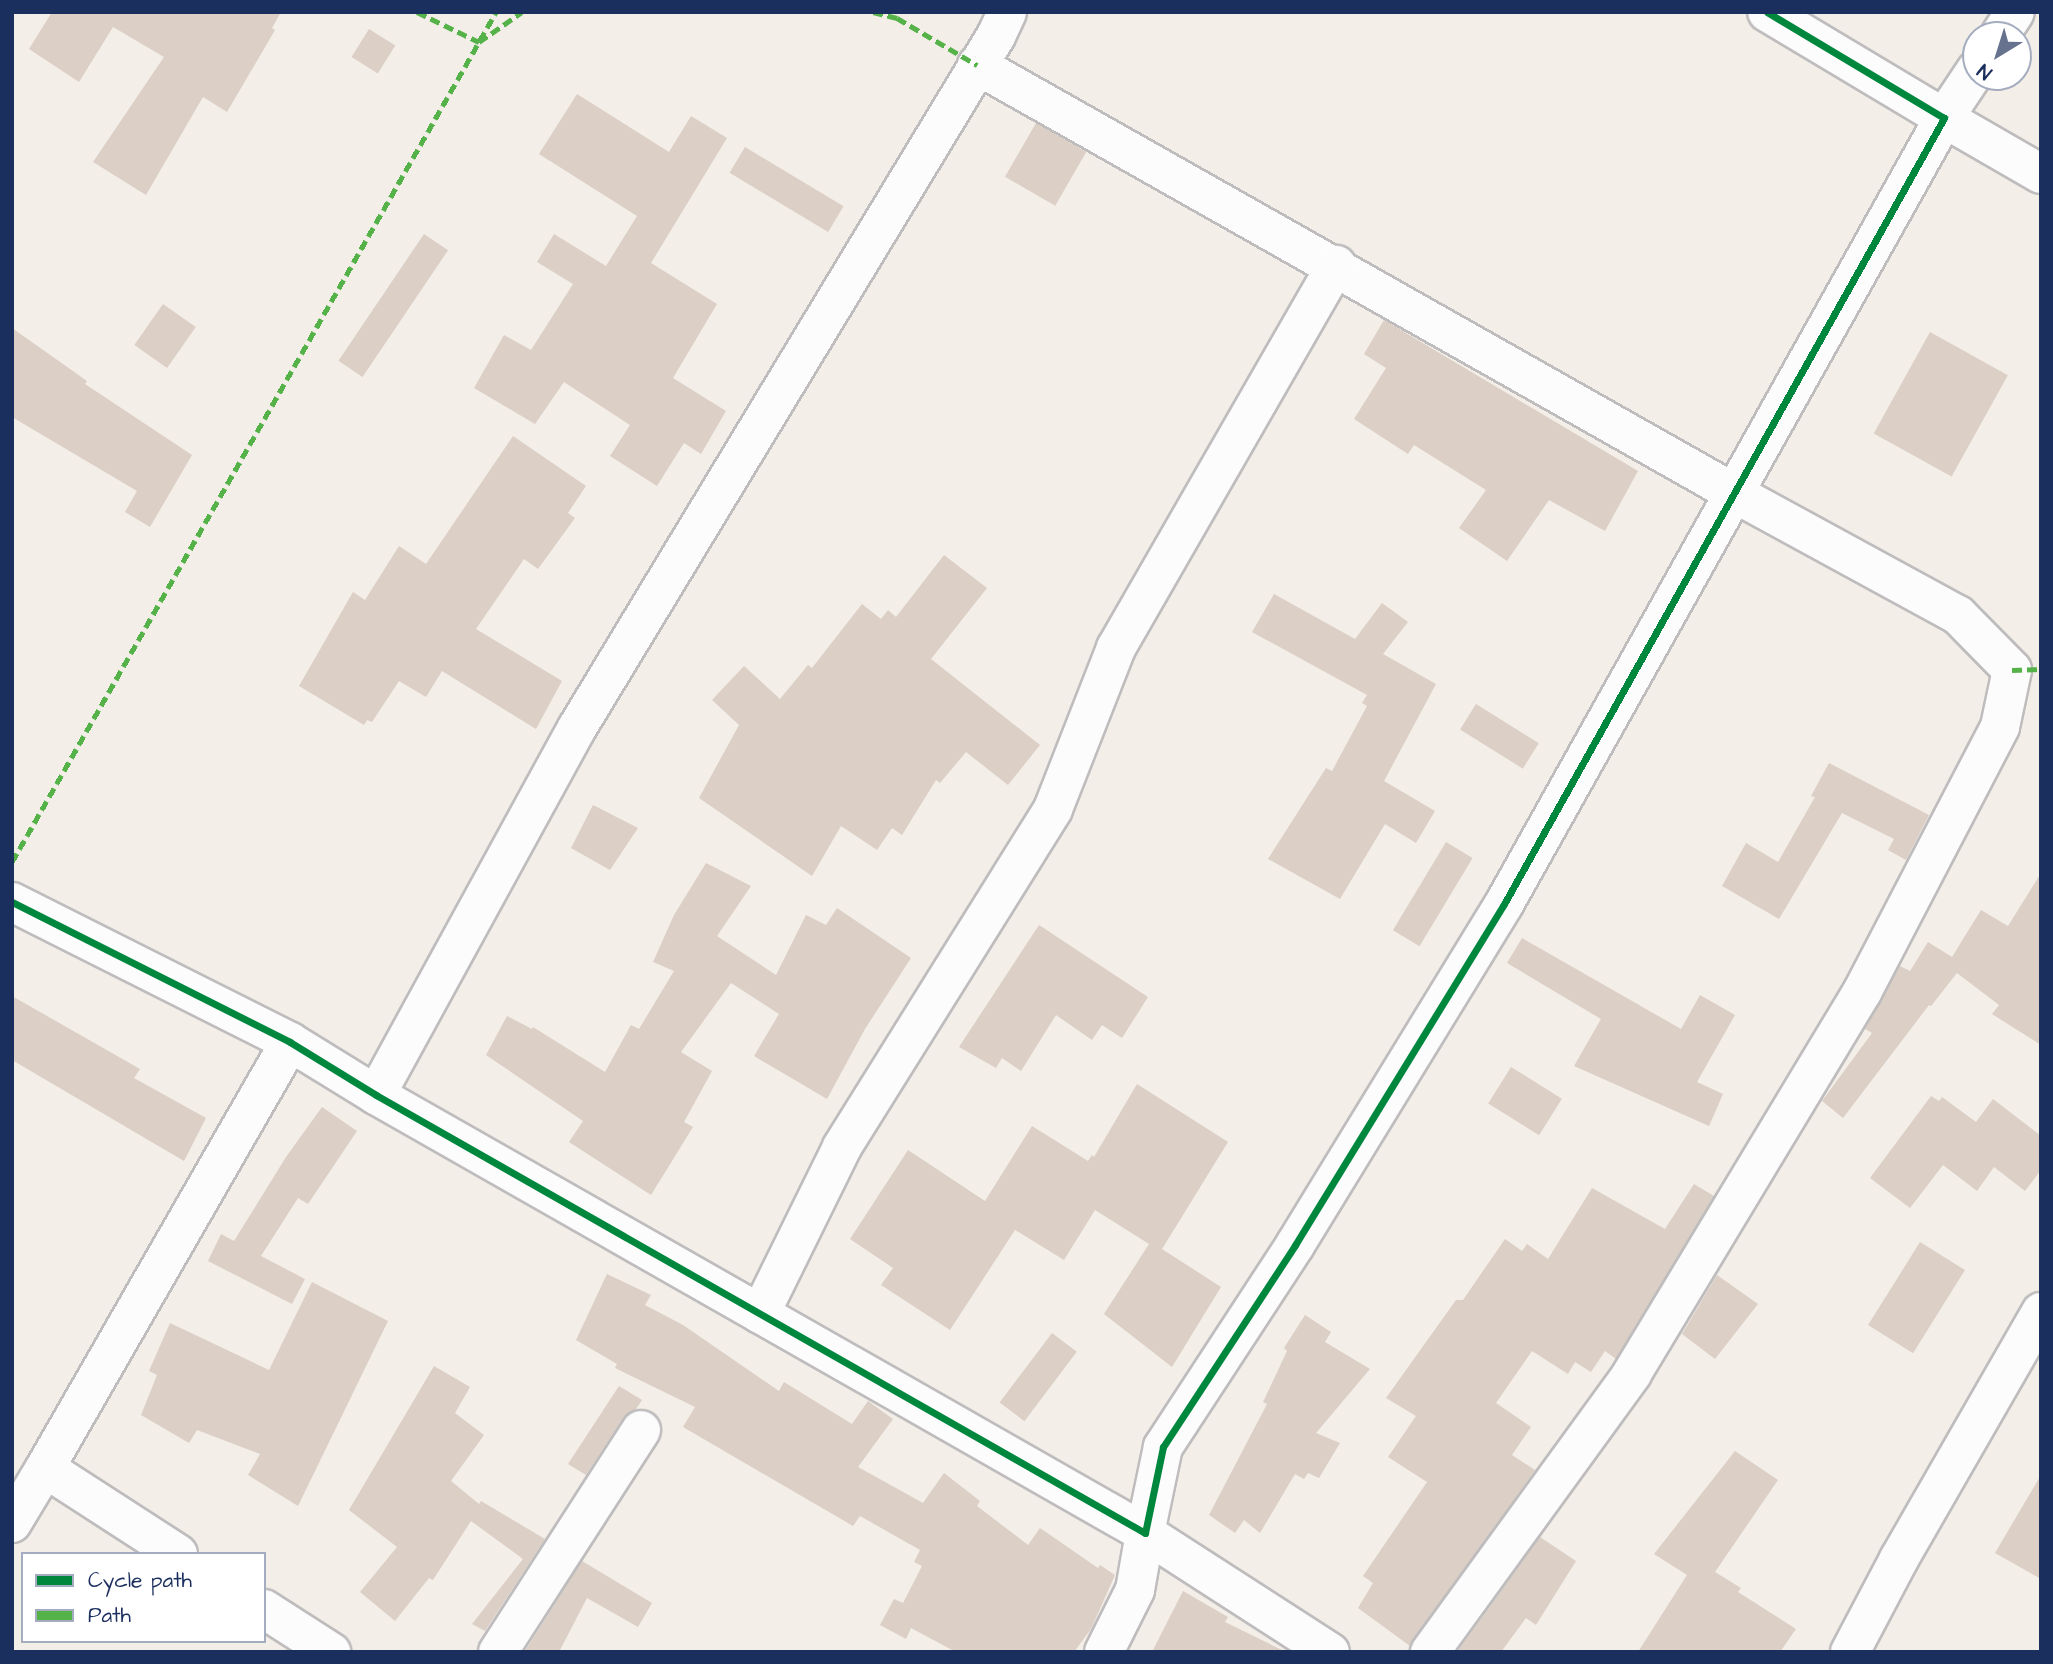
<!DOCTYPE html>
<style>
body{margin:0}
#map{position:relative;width:2053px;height:1664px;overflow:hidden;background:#f4eee8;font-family:"Architects Daughter",sans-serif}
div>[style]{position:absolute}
.building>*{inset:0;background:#dbcfc6;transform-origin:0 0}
.roads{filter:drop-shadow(2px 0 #bebcbd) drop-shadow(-2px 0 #bebcbd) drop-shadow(0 2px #bebcbd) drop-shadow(0 -2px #bebcbd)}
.minor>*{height:38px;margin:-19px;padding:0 19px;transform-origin:19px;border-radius:19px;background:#fdfcfc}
.quiet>*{height:5px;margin-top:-2.5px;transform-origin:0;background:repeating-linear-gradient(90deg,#55b248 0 10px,transparent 0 15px)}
.cycleway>*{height:7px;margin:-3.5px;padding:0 3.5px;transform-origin:3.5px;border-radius:3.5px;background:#00873e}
span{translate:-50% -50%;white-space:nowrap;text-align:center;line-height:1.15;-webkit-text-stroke:5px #fff;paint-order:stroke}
.frame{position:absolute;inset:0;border:14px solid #1b2f5e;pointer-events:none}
.legend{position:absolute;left:21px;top:1552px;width:245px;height:91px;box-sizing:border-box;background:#fff;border:2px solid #a4acbf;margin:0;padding:9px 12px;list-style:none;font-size:21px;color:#1b2f5e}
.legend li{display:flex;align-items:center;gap:14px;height:35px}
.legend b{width:35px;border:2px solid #a4acbf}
.north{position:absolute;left:1962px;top:21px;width:70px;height:70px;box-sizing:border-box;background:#fff;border:2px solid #a4acbf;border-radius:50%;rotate:218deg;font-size:19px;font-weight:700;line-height:28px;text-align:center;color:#1b2f5e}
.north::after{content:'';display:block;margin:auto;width:24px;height:32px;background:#67728e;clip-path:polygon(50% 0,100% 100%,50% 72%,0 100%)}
</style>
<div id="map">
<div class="building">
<i style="clip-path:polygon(52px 12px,281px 12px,272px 28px,275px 30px,227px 112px,203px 97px,146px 195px,93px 162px,164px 57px,113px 27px,79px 82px,29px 49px)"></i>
<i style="left:369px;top:29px;width:31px;height:33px;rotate:32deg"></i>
<i style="clip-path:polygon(577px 94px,669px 152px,691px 116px,727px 138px,651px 263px,717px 304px,673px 378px,726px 411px,701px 454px,684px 443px,657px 486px,610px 456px,630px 425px,564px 382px,535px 424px,474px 388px,504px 335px,531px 350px,573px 284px,537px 262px,554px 234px,606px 266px,637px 216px,539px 154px)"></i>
<i style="left:1036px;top:123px;width:58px;height:62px;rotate:30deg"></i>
<i style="left:745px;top:147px;width:115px;height:30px;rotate:31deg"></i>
<i style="left:424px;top:234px;width:29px;height:153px;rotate:34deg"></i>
<i style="left:163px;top:304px;width:40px;height:50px;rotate:35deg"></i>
<i style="clip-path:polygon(1384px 320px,1638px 471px,1605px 531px,1549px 500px,1507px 561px,1459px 528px,1486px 490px,1414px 445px,1408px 454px,1354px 419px,1386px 368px,1364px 354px)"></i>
<i style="clip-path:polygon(12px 328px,87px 381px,85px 384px,192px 455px,150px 527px,125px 512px,137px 491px,12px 417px)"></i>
<i style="left:1930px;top:332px;width:89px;height:116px;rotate:29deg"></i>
<i style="clip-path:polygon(513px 436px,586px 486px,568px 513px,575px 518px,538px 569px,524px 559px,476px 629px,562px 681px,536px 729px,442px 671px,426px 697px,399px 681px,372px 722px,367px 720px,364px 725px,299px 686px,353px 592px,365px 600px,399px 546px,426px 564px)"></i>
<i style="clip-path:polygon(944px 555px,987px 588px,931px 659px,1040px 745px,1008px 785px,966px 752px,940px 783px,936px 780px,902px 835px,892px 828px,877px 850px,841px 826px,812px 876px,699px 798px,739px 725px,712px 700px,744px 666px,780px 699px,808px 665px,812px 668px,862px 604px,881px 619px,888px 610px,896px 617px)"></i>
<i style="clip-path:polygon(1274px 594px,1355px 639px,1382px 603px,1408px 622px,1383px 654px,1436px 684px,1384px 781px,1435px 811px,1416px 843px,1385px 824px,1340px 899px,1268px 859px,1326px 768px,1332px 771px,1367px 706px,1362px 703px,1367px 695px,1252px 632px)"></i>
<i style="left:1476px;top:704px;width:74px;height:30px;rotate:32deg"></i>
<i style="clip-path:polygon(1829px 763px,1929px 815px,1906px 860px,1888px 850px,1894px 839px,1842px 813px,1779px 919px,1722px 886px,1746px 843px,1778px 862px,1815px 797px,1811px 796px)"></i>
<i style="clip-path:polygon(593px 805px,638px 828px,610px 870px,571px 848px)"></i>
<i style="left:1446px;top:842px;width:31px;height:103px;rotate:31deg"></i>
<i style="clip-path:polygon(706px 863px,751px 886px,717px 936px,776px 975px,806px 915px,826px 925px,837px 908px,911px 958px,865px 1029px,827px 1099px,754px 1056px,779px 1014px,731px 983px,681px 1052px,712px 1071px,684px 1122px,693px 1127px,651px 1195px,569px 1142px,583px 1121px,486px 1055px,507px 1016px,532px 1029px,533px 1027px,605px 1072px,631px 1025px,639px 1029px,674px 971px,653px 962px,674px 915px)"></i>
<i style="clip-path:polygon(2041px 873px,2041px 1045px,1992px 1014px,1999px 1005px,1957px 973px,1931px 1006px,1929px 1005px,1843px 1118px,1822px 1101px,1872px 1033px,1865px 1029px,1900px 966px,1910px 971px,1928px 942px,1952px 957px,1981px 910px,2008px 926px)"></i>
<i style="clip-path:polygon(1039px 925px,1148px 997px,1122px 1038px,1102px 1025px,1092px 1040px,1056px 1015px,1021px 1071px,1002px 1058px,996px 1068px,959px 1047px)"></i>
<i style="clip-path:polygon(1522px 938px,1681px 1029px,1700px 995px,1735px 1015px,1697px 1082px,1723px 1094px,1709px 1126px,1574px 1066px,1601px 1019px,1507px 963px)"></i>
<i style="clip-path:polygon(12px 996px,140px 1069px,134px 1078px,206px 1118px,184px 1161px,12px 1060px)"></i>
<i style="left:1511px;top:1067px;width:60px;height:43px;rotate:32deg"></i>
<i style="clip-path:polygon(1137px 1084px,1228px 1142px,1162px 1249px,1221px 1287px,1172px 1367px,1104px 1314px,1149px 1244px,1095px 1210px,1064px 1260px,1015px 1230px,950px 1330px,881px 1285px,893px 1268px,850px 1239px,908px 1150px,985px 1201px,1032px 1126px,1088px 1161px,1092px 1155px,1094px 1157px)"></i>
<i style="clip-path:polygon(1931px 1096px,1939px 1101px,1942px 1097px,1976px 1122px,1993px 1099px,2041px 1136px,2041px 1170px,2025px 1191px,1994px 1167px,1977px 1191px,1943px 1165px,1910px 1208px,1870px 1178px)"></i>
<i style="clip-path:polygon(322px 1107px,357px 1131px,308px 1204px,298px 1198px,261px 1256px,305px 1279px,292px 1304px,208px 1261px,221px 1234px,234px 1241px,286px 1157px)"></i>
<i style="clip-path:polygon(1694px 1184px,1714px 1196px,1616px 1359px,1605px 1351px,1591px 1372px,1575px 1362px,1568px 1374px,1532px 1351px,1496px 1403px,1531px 1427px,1512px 1455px,1535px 1470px,1410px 1646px,1358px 1608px,1373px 1583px,1363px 1576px,1427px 1482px,1388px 1457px,1416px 1416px,1386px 1398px,1456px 1300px,1463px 1300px,1505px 1239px,1522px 1251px,1527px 1244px,1548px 1259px,1592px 1188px,1665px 1229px)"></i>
<i style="left:1920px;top:1242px;width:53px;height:98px;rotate:32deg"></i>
<i style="clip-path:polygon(607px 1274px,651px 1295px,645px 1305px,683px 1325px,779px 1391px,784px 1382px,852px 1424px,868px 1401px,893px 1419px,858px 1467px,923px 1503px,944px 1473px,980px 1501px,977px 1506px,1028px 1545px,1040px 1528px,1098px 1568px,1100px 1565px,1115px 1575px,1091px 1629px,1074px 1652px,956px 1652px,911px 1628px,906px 1639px,880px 1625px,894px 1599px,903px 1603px,922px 1566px,914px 1562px,920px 1550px,860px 1516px,853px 1526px,683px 1427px,695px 1407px,615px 1368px,617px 1364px,576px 1340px)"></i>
<i style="clip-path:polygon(1717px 1275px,1758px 1304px,1715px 1359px,1682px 1334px)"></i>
<i style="clip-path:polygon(312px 1282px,388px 1321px,298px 1506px,248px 1475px,260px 1454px,197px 1430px,189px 1443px,141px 1415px,157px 1375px,149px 1371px,170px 1323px,269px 1370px)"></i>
<i style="clip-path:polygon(1305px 1315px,1331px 1332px,1325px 1342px,1370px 1369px,1316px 1433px,1340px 1443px,1319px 1478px,1308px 1473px,1304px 1479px,1295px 1474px,1260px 1533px,1244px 1520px,1235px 1533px,1209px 1515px,1267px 1404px,1263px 1402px,1287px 1351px,1284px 1348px)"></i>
<i style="left:1052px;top:1333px;width:31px;height:87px;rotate:37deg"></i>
<i style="clip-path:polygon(434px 1366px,470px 1387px,455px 1413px,484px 1435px,451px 1481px,479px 1504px,481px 1501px,545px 1539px,485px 1631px,472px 1624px,523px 1559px,471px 1521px,433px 1580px,429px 1578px,395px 1621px,360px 1592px,397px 1547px,349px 1510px)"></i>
<i style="clip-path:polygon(619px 1386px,642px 1400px,636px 1409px,623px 1418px,586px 1475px,568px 1464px)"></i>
<i style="clip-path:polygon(1735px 1451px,1778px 1480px,1715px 1572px,1741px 1588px,1738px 1592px,1796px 1629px,1780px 1652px,1638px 1652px,1687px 1575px,1654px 1554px)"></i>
<i style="clip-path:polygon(2041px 1475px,2041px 1579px,1995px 1553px)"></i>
<i style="clip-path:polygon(1540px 1537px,1576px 1561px,1536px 1625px,1526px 1618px,1501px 1652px,1457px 1652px)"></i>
<i style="clip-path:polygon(582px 1561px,652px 1603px,638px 1627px,587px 1598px,559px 1652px,525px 1651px)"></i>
<i style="clip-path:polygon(1183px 1591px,1228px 1617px,1225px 1622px,1286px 1652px,1152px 1652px)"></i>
</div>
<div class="roads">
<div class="minor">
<i style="left:2000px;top:35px;width:27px;rotate:-57deg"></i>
<i style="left:977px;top:65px;width:870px;rotate:29.48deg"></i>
<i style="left:1734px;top:493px;width:255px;rotate:28.6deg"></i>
<i style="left:1958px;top:615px;width:77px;rotate:45.5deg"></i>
<i style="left:2012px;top:670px;width:58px;rotate:101.9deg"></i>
<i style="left:2000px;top:727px;width:299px;rotate:117.5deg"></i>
<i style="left:1862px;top:992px;width:446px;rotate:121.1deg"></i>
<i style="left:1632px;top:1374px;width:344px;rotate:126deg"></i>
<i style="left:1976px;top:70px;width:58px;rotate:123.7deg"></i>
<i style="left:1944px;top:118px;width:112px;rotate:30deg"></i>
<i style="left:12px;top:902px;width:311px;rotate:26.7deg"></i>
<i style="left:290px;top:1042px;width:101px;rotate:31.6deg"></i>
<i style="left:376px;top:1095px;width:885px;rotate:29.66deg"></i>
<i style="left:1145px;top:1533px;width:88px;rotate:-78.2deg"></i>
<i style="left:1163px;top:1447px;width:241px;rotate:-56.8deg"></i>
<i style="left:1295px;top:1245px;width:400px;rotate:-58.5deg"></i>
<i style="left:1504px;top:904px;width:901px;rotate:-60.76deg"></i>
<i style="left:1944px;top:118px;width:206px;rotate:-149.1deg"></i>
<i style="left:376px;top:1095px;width:418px;rotate:-61.3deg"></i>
<i style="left:577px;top:728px;width:809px;rotate:-58.81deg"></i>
<i style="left:996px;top:36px;width:26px;rotate:-65deg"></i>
<i style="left:760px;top:1314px;width:186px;rotate:-63.8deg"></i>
<i style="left:842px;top:1147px;width:398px;rotate:-58deg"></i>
<i style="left:1053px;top:809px;width:173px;rotate:-68.6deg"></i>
<i style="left:1116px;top:648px;width:442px;rotate:-60.1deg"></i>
<i style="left:12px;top:1523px;width:64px;rotate:-59deg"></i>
<i style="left:178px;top:1554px;width:158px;rotate:-147.1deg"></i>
<i style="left:45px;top:1468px;width:491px;rotate:-60.1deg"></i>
<i style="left:264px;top:1609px;width:80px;rotate:32.7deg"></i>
<i style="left:498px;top:1652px;width:264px;rotate:-57.2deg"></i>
<i style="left:1104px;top:1652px;width:69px;rotate:-63.4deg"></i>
<i style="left:1135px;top:1590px;width:58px;rotate:-80deg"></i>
<i style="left:1145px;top:1533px;width:220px;rotate:32.8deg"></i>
<i style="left:1850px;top:1652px;width:105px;rotate:-62.2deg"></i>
<i style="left:1899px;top:1559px;width:285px;rotate:-60.1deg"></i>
</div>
</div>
<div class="quiet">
<i style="left:417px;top:12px;width:69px;rotate:25.8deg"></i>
<i style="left:479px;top:42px;width:52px;rotate:-34.9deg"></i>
<i style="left:873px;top:12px;width:25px;rotate:14deg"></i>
<i style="left:897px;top:18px;width:93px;rotate:30.4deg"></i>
<i style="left:2012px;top:670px;width:29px;rotate:-2deg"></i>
<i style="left:12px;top:862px;width:978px;rotate:-60.34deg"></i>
</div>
<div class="cycleway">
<i style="left:12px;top:902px;width:311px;rotate:26.7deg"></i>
<i style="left:290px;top:1042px;width:101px;rotate:31.6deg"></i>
<i style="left:376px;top:1095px;width:885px;rotate:29.66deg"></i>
<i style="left:1145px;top:1533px;width:88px;rotate:-78.2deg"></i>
<i style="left:1163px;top:1447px;width:241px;rotate:-56.8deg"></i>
<i style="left:1295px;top:1245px;width:400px;rotate:-58.5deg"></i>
<i style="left:1504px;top:904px;width:901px;rotate:-60.76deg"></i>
<i style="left:1944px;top:118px;width:206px;rotate:-149.1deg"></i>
</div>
<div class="frame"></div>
<ul class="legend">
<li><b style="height:9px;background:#00873e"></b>Cycle path</li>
<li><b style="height:9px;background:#55b248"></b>Path</li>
</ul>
<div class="north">N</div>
</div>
